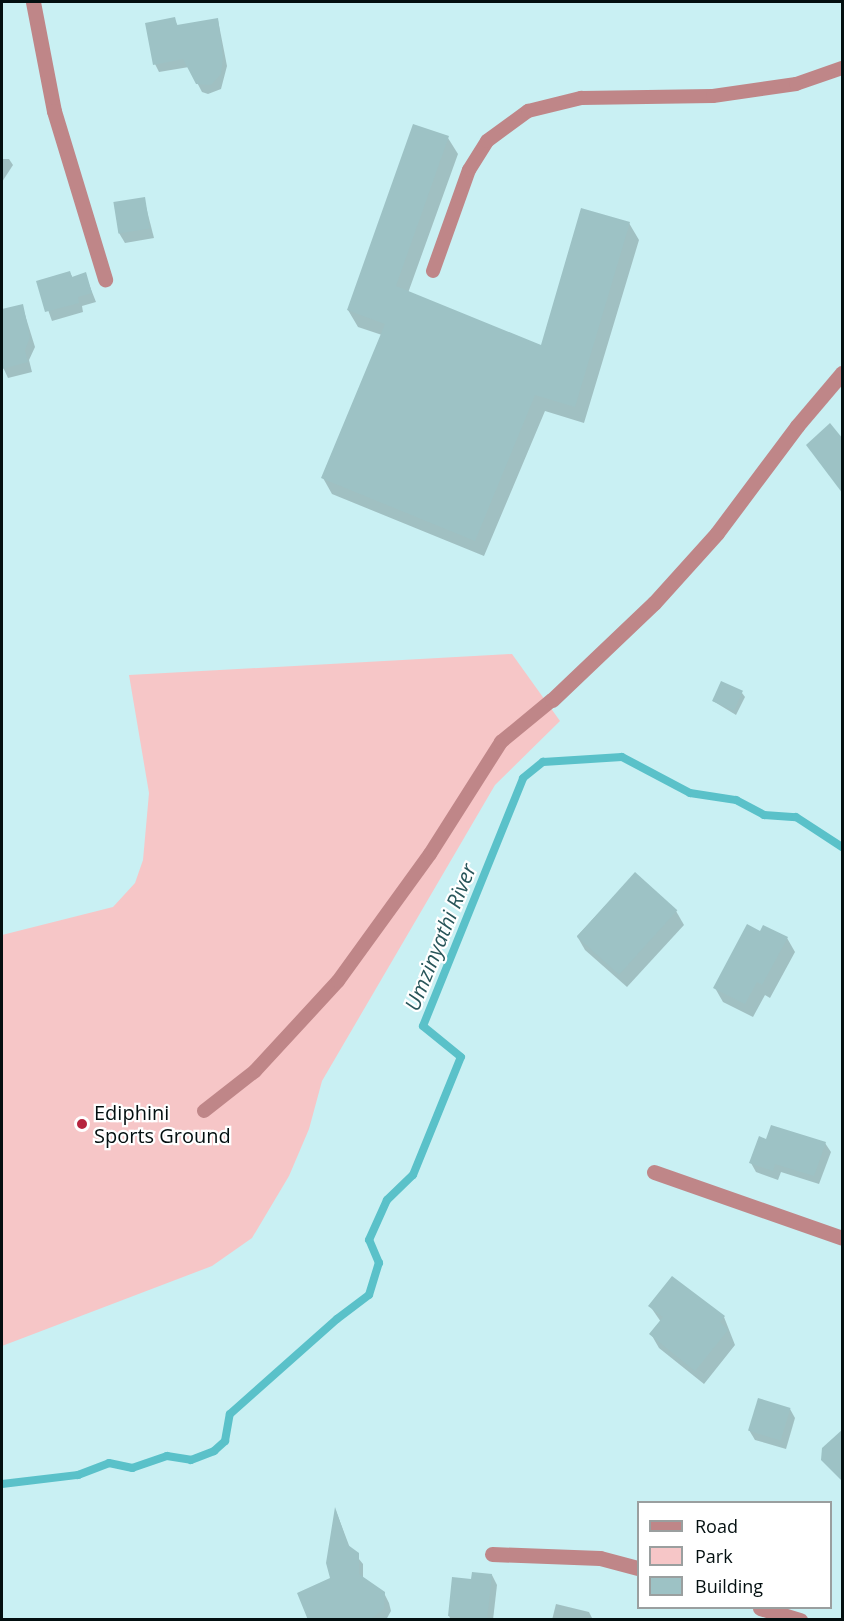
<!DOCTYPE html>
<style>
body{margin:0}
#map{position:relative;width:844px;height:1621px;overflow:hidden;background:#c9f0f3;font-family:"Open Sans",sans-serif}
div>[style]{position:absolute}
.green>*{inset:0;background:#f6c6c7}
.shadow>*{inset:0;background:#0003}
.stream>*{height:8px;margin:-4px;padding:0 4px;transform-origin:4px;border-radius:4px;background:#5ac1c9}
.building>*{inset:0;background:#9dc2c5;transform-origin:0 0}
.service>*{height:14px;margin:-7px;padding:0 7px;transform-origin:7px;border-radius:7px;background:#bf8688}
.minor>*{height:15px;margin:-7.5px;padding:0 7.5px;transform-origin:7.5px;border-radius:7.5px;background:#bf8688}
.dots>*{width:16px;height:16px;translate:-50% -50%;box-sizing:border-box;border:3px solid #fff;border-radius:50%}
span{translate:-50% -50%;white-space:nowrap;text-align:center;line-height:1.15;-webkit-text-stroke:4.5px #fff;paint-order:stroke}
.poi-label{font-size:20px;color:#030f10}
.left{translate:0 -50%;text-align:left}
.water-label{font-size:21px;color:#29565a;font-style:italic}
.frame{position:absolute;inset:0;border:3px solid #030f10;pointer-events:none}
.legend{position:absolute;left:637px;top:1501px;width:195px;height:108px;box-sizing:border-box;background:#fff;border:2px solid #9a9f9f;margin:0;padding:8px 10px;list-style:none;font-size:18px;color:#030f10}
.legend li{display:flex;align-items:center;gap:12px;height:30px}
.legend b{width:30px;border:2px solid #9a9f9f}
</style>
<div id="map">
<div class="green">
<i style="clip-path:polygon(512px 654px,560px 721px,495px 785px,322px 1081px,309px 1129px,289px 1176px,252px 1238px,212px 1266px,2px 1346px,2px 935px,113px 907px,135px 883px,143px 860px,149px 793px,129px 675px)"></i>
</div>
<div class="shadow">
<i style="clip-path:polygon(174px 19px,178px 26px,218px 20px,227px 66px,221px 89px,208px 94px,202px 92px,189px 67px,159px 72px,155px 64px)"></i>
<i style="clip-path:polygon(448px 138px,458px 154px,408px 293px,541px 347px,629px 223px,639px 240px,584px 423px,545px 411px,484px 556px,332px 494px,323px 478px,382px 335px,358px 327px,348px 310px)"></i>
<i style="clip-path:polygon(2px 159px,9px 159px,13px 165px,2px 182px)"></i>
<i style="clip-path:polygon(144px 199px,154px 238px,125px 243px,119px 233px)"></i>
<i style="clip-path:polygon(70px 273px,73px 278px,85px 274px,96px 302px,82px 306px,83px 312px,52px 321px,38px 282px)"></i>
<i style="clip-path:polygon(22px 305px,35px 347px,29px 360px,32px 372px,8px 378px,2px 365px,2px 310px)"></i>
<i style="clip-path:polygon(742px 693px,745px 697px,736px 715px,713px 701px)"></i>
<i style="clip-path:polygon(635px 874px,676px 911px,684px 925px,627px 987px,585px 950px,577px 936px)"></i>
<i style="clip-path:polygon(761px 933px,787px 938px,795px 952px,770px 998px,765px 995px,753px 1017px,723px 1002px,715px 988px)"></i>
<i style="clip-path:polygon(767px 1140px,825px 1143px,831px 1152px,819px 1184px,781px 1172px,778px 1180px,756px 1172px,751px 1163px)"></i>
<i style="clip-path:polygon(650px 1306px,724px 1317px,735px 1345px,704px 1384px,659px 1348px,651px 1334px,661px 1322px)"></i>
<i style="clip-path:polygon(790px 1409px,795px 1418px,786px 1449px,755px 1440px,749px 1430px)"></i>
<i style="clip-path:polygon(336px 1511px,350px 1548px,363px 1564px,363px 1579px,384px 1593px,389px 1603px,391px 1611px,386px 1620px,310px 1620px,332px 1579px)"></i>
<i style="clip-path:polygon(492px 1575px,497px 1585px,493px 1620px,451px 1620px,449px 1616px,472px 1580px)"></i>
<i style="clip-path:polygon(556px 1604px,589px 1612px,593px 1620px,552px 1620px)"></i>
</div>
<div class="stream">
<i style="left:2px;top:1484px;width:77px;rotate:-6.8deg"></i>
<i style="left:78px;top:1475px;width:33px;rotate:-21deg"></i>
<i style="left:109px;top:1463px;width:24px;rotate:12deg"></i>
<i style="left:132px;top:1468px;width:37px;rotate:-19deg"></i>
<i style="left:167px;top:1456px;width:24px;rotate:9deg"></i>
<i style="left:191px;top:1460px;width:25px;rotate:-21deg"></i>
<i style="left:214px;top:1451px;width:15px;rotate:-42deg"></i>
<i style="left:225px;top:1441px;width:27px;rotate:-80deg"></i>
<i style="left:230px;top:1414px;width:143px;rotate:-41.6deg"></i>
<i style="left:337px;top:1319px;width:40px;rotate:-37deg"></i>
<i style="left:369px;top:1295px;width:34px;rotate:-73deg"></i>
<i style="left:379px;top:1263px;width:25px;rotate:-113deg"></i>
<i style="left:369px;top:1240px;width:44px;rotate:-65.8deg"></i>
<i style="left:387px;top:1200px;width:36px;rotate:-44deg"></i>
<i style="left:413px;top:1175px;width:127px;rotate:-67.9deg"></i>
<i style="left:461px;top:1057px;width:49px;rotate:-140.8deg"></i>
<i style="left:423px;top:1026px;width:267px;rotate:-68deg"></i>
<i style="left:523px;top:778px;width:26px;rotate:-39deg"></i>
<i style="left:543px;top:762px;width:79px;rotate:-3.6deg"></i>
<i style="left:622px;top:757px;width:77px;rotate:27.9deg"></i>
<i style="left:690px;top:793px;width:47px;rotate:8.7deg"></i>
<i style="left:736px;top:800px;width:32px;rotate:28deg"></i>
<i style="left:764px;top:815px;width:32px;rotate:4deg"></i>
<i style="left:796px;top:817px;width:55px;rotate:33.1deg"></i>
</div>
<div class="building">
<i style="clip-path:polygon(175px 17px,177px 25px,218px 18px,223px 57px,221px 74px,211px 85px,196px 84px,183px 59px,153px 65px,145px 23px)"></i>
<i style="clip-path:polygon(413px 124px,449px 136px,396px 286px,541px 345px,581px 208px,630px 222px,575px 407px,535px 395px,475px 541px,321px 478px,385px 324px,347px 310px)"></i>
<i style="left:145px;top:197px;width:32px;height:32px;rotate:81deg"></i>
<i style="clip-path:polygon(70px 271px,72px 277px,86px 272px,92px 293px,78px 297px,79px 303px,45px 312px,36px 281px)"></i>
<i style="clip-path:polygon(23px 304px,30px 337px,25px 350px,28px 362px,2px 369px,2px 309px)"></i>
<i style="clip-path:polygon(830px 423px,843px 439px,843px 494px,806px 445px)"></i>
<i style="left:721px;top:681px;width:24px;height:22px;rotate:24deg"></i>
<i style="left:635px;top:872px;width:57px;height:87px;rotate:42deg"></i>
<i style="clip-path:polygon(747px 924px,760px 931px,763px 925px,788px 937px,762px 985px,757px 982px,745px 1004px,713px 988px)"></i>
<i style="clip-path:polygon(771px 1125px,826px 1142px,814px 1176px,775px 1164px,773px 1171px,749px 1163px,759px 1136px,766px 1139px)"></i>
<i style="clip-path:polygon(672px 1276px,725px 1316px,720px 1322px,728px 1330px,695px 1371px,649px 1334px,663px 1317px,648px 1306px)"></i>
<i style="left:758px;top:1398px;width:34px;height:34px;rotate:17deg"></i>
<i style="clip-path:polygon(843px 1429px,843px 1482px,821px 1460px,822px 1448px)"></i>
<i style="clip-path:polygon(335px 1507px,348px 1545px,359px 1553px,359px 1574px,385px 1592px,384px 1609px,371px 1619px,308px 1620px,297px 1593px,330px 1578px,326px 1563px)"></i>
<i style="clip-path:polygon(472px 1572px,492px 1574px,487px 1620px,448px 1616px,452px 1577px,471px 1579px)"></i>
</div>
<div class="service">
<i style="left:433px;top:271px;width:107px;rotate:-70.4deg"></i>
<i style="left:469px;top:170px;width:34px;rotate:-58deg"></i>
<i style="left:487px;top:141px;width:51px;rotate:-36.2deg"></i>
<i style="left:528px;top:111px;width:55px;rotate:-13.8deg"></i>
<i style="left:581px;top:98px;width:132px;rotate:-0.9deg"></i>
<i style="left:713px;top:96px;width:84px;rotate:-8.2deg"></i>
<i style="left:796px;top:84px;width:49px;rotate:-19.2deg"></i>
<i style="left:204px;top:1111px;width:65px;rotate:-38.1deg"></i>
<i style="left:255px;top:1071px;width:122px;rotate:-47.3deg"></i>
<i style="left:338px;top:981px;width:157px;rotate:-54.1deg"></i>
<i style="left:430px;top:854px;width:133px;rotate:-57.6deg"></i>
<i style="left:501px;top:742px;width:66px;rotate:-39.5deg"></i>
</div>
<div class="minor">
<i style="left:33px;top:2px;width:111px;rotate:79.1deg"></i>
<i style="left:54px;top:111px;width:176px;rotate:73.1deg"></i>
<i style="left:552px;top:700px;width:141px;rotate:-43.6deg"></i>
<i style="left:654px;top:603px;width:94px;rotate:-48deg"></i>
<i style="left:717px;top:533px;width:134px;rotate:-53.2deg"></i>
<i style="left:797px;top:426px;width:70px;rotate:-49.7deg"></i>
<i style="left:654px;top:1172px;width:199px;rotate:19.3deg"></i>
<i style="left:492px;top:1554px;width:108px;rotate:2.1deg"></i>
<i style="left:600px;top:1558px;width:39px;rotate:15deg"></i>
<i style="left:760px;top:1608px;width:42px;rotate:16.7deg"></i>
</div>
<div class="dots">
<i style="left:82px;top:1124px;background:#b6243e"></i>
</div>
<div class="poi-label">
<span class="left" style="left:94px;top:1124px">Ediphini<br>Sports Ground</span>
</div>
<div class="water-label">
<span style="left:440px;top:937px;rotate:-68deg">Umzinyathi River</span>
</div>
<div class="frame"></div>
<ul class="legend">
<li><b style="height:8px;background:#bf8688"></b>Road</li>
<li><b style="height:16px;background:#f6c6c7"></b>Park</li>
<li><b style="height:16px;background:#9dc2c5"></b>Building</li>
</ul>
</div>
